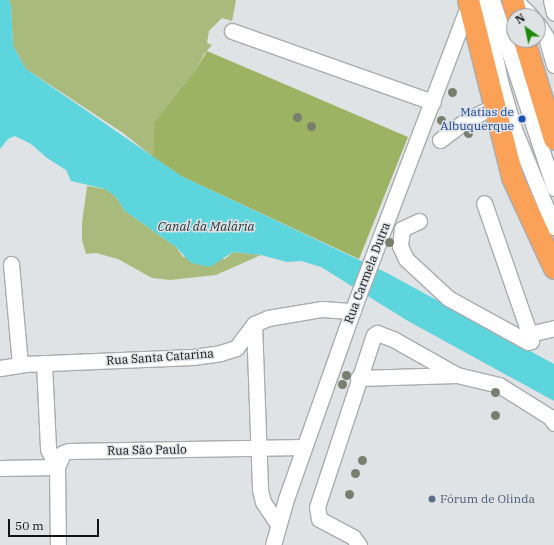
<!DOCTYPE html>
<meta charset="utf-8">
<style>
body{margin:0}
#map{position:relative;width:554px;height:545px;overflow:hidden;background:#e0e3e6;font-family:"IBM Plex Serif",serif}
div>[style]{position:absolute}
.green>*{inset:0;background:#a8bb7c}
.forest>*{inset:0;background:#9cb364}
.water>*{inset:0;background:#5cd5dc}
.roads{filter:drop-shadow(1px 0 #a9acaf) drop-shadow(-1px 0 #a9acaf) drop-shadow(0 1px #a9acaf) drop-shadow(0 -1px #a9acaf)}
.minor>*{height:15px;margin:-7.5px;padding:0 7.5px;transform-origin:7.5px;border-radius:7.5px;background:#fff}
.highway>*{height:21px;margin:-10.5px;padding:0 10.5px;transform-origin:10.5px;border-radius:10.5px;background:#fca158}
.trees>*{width:9px;height:9px;margin:-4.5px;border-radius:50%;background:#797f6e}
.dots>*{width:11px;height:11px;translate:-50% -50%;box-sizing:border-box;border:2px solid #e0e3e6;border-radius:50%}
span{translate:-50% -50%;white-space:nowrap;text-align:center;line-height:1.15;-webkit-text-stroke:3px #e0e3e6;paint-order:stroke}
.transit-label{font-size:12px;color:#164399}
.right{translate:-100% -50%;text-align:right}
.street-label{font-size:12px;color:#121314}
.service-label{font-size:12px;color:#4e5e75}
.left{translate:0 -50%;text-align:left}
.water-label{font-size:13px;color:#1f3536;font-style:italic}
.north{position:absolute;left:506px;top:8px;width:40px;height:40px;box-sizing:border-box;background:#e0e3e6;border:1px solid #8e9092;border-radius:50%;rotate:327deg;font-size:11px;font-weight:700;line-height:16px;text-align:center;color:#121314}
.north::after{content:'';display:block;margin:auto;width:14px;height:18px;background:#1c8b0d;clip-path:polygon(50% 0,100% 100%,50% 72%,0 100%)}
.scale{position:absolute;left:8px;top:519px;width:91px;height:18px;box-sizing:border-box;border:2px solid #121314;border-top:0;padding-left:5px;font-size:12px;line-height:14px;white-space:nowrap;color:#121314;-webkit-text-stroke:3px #e0e3e6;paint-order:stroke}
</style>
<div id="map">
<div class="green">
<i style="clip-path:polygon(9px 0,236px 0,232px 21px,222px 18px,209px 31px,207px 43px,212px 45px,204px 54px,197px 68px,154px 122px,153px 157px,123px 133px,26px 69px,13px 46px,11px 5px)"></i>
<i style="clip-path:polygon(87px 186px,105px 189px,116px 197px,125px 211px,176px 247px,183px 257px,225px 259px,233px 252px,261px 255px,216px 275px,170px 280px,152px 278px,118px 259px,96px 253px,86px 254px,82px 240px,82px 223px)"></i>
</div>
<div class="forest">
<i style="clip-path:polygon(207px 51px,408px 137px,359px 259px,181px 176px,153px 157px,154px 122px,197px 68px)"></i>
</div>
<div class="water">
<i style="clip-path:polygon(0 0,9px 0,11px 5px,13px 46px,26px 69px,181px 176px,387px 273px,554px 364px,554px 401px,408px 321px,321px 267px,301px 261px,287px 262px,261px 255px,233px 252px,210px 267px,191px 263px,176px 247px,125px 211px,116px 197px,105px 189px,71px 181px,66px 170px,47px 158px,31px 144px,15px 136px,8px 139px,0 149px)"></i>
</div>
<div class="roads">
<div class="minor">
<i style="left:483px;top:0;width:83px;rotate:78.1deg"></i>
<i style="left:500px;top:81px;width:50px;rotate:73.7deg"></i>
<i style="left:514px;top:129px;width:106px;rotate:67.8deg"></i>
<i style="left:492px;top:0;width:198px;rotate:71.7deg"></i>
<i style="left:515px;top:0;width:23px;rotate:45deg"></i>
<i style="left:551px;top:0;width:13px;rotate:77deg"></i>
<i style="left:538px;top:24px;width:15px;rotate:58deg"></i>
<i style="left:546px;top:37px;width:29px;rotate:74deg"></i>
<i style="left:232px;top:31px;width:213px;rotate:19.5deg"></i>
<i style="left:440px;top:140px;width:34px;rotate:-37deg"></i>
<i style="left:467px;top:120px;width:30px;rotate:-27deg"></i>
<i style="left:419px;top:221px;width:19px;rotate:155deg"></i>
<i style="left:402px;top:229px;width:17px;rotate:97deg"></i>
<i style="left:400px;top:246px;width:14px;rotate:65deg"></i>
<i style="left:406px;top:259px;width:57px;rotate:42.9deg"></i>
<i style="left:448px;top:298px;width:91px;rotate:28.8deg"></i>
<i style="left:528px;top:342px;width:3px;rotate:-18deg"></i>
<i style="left:531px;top:341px;width:15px;rotate:-106deg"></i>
<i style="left:527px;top:327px;width:131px;rotate:-109.1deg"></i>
<i style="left:11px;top:264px;width:100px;rotate:84.9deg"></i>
<i style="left:254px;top:324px;width:166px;rotate:87.9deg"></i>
<i style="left:260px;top:490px;width:12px;rotate:76deg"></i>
<i style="left:263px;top:502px;width:27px;rotate:56deg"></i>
<i style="left:529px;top:334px;width:26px;rotate:-13deg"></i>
<i style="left:44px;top:363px;width:86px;rotate:87.3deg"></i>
<i style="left:48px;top:449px;width:20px;rotate:63deg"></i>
<i style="left:57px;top:467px;width:78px;rotate:89.3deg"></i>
<i style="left:0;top:368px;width:24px;rotate:-9deg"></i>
<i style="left:24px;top:364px;width:169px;rotate:-2.4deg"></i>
<i style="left:193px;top:357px;width:27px;rotate:-8deg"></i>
<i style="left:220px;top:353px;width:17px;rotate:-17deg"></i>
<i style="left:236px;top:348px;width:30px;rotate:-53deg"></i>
<i style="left:254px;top:324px;width:15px;rotate:-23deg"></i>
<i style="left:268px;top:318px;width:55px;rotate:-9.5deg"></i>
<i style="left:322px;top:309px;width:31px;rotate:4deg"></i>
<i style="left:358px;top:378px;width:99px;rotate:-1.7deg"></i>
<i style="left:57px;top:467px;width:15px;rotate:-67deg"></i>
<i style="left:63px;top:453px;width:6px;rotate:-18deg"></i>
<i style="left:69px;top:451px;width:235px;rotate:-1deg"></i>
<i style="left:0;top:468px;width:57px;rotate:-1deg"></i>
<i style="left:273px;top:545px;width:48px;rotate:-74.2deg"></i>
<i style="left:286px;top:499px;width:215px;rotate:-70.5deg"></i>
<i style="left:358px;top:296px;width:312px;rotate:-69.2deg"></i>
<i style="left:359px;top:545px;width:10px;rotate:-127deg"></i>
<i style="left:353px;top:537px;width:38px;rotate:-152deg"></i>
<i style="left:319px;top:519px;width:12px;rotate:-99deg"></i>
<i style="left:317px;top:507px;width:181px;rotate:-71.7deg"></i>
<i style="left:374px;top:335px;width:4px;rotate:-34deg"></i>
<i style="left:377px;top:333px;width:17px;rotate:21deg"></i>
<i style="left:393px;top:339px;width:73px;rotate:29.4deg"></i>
<i style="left:457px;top:375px;width:43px;rotate:13.4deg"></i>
<i style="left:499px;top:385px;width:60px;rotate:32.1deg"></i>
<i style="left:550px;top:417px;width:7px;rotate:56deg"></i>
</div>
<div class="highway">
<i style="left:468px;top:0;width:182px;rotate:76deg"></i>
<i style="left:512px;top:177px;width:100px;rotate:65.2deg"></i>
<i style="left:512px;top:0;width:17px;rotate:73deg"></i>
<i style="left:524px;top:40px;width:103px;rotate:73.1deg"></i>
</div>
</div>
<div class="trees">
<i style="left:452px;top:92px"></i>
<i style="left:297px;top:117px"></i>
<i style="left:441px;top:120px"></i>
<i style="left:311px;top:126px"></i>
<i style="left:468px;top:133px"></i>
<i style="left:389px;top:242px"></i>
<i style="left:346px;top:375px"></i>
<i style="left:342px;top:384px"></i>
<i style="left:495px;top:392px"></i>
<i style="left:495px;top:415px"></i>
<i style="left:362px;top:460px"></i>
<i style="left:355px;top:473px"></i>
<i style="left:349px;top:494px"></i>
</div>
<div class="dots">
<i style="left:522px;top:119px;background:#1a4fb4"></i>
<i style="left:432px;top:499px;background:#5c6f8a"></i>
</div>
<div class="transit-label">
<span class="right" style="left:514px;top:119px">Matias de<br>Albuquerque</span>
</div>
<div class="street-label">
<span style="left:367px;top:273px;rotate:-69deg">Rua Carmela Dutra</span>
<span style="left:160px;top:357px;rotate:-4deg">Rua Santa Catarina</span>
<span style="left:147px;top:450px;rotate:-1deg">Rua São Paulo</span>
</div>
<div class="service-label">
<span class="left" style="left:440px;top:499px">Fórum de Olinda</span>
</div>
<div class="water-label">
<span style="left:206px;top:227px">Canal da Malária</span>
</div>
<div class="north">N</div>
<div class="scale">50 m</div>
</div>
